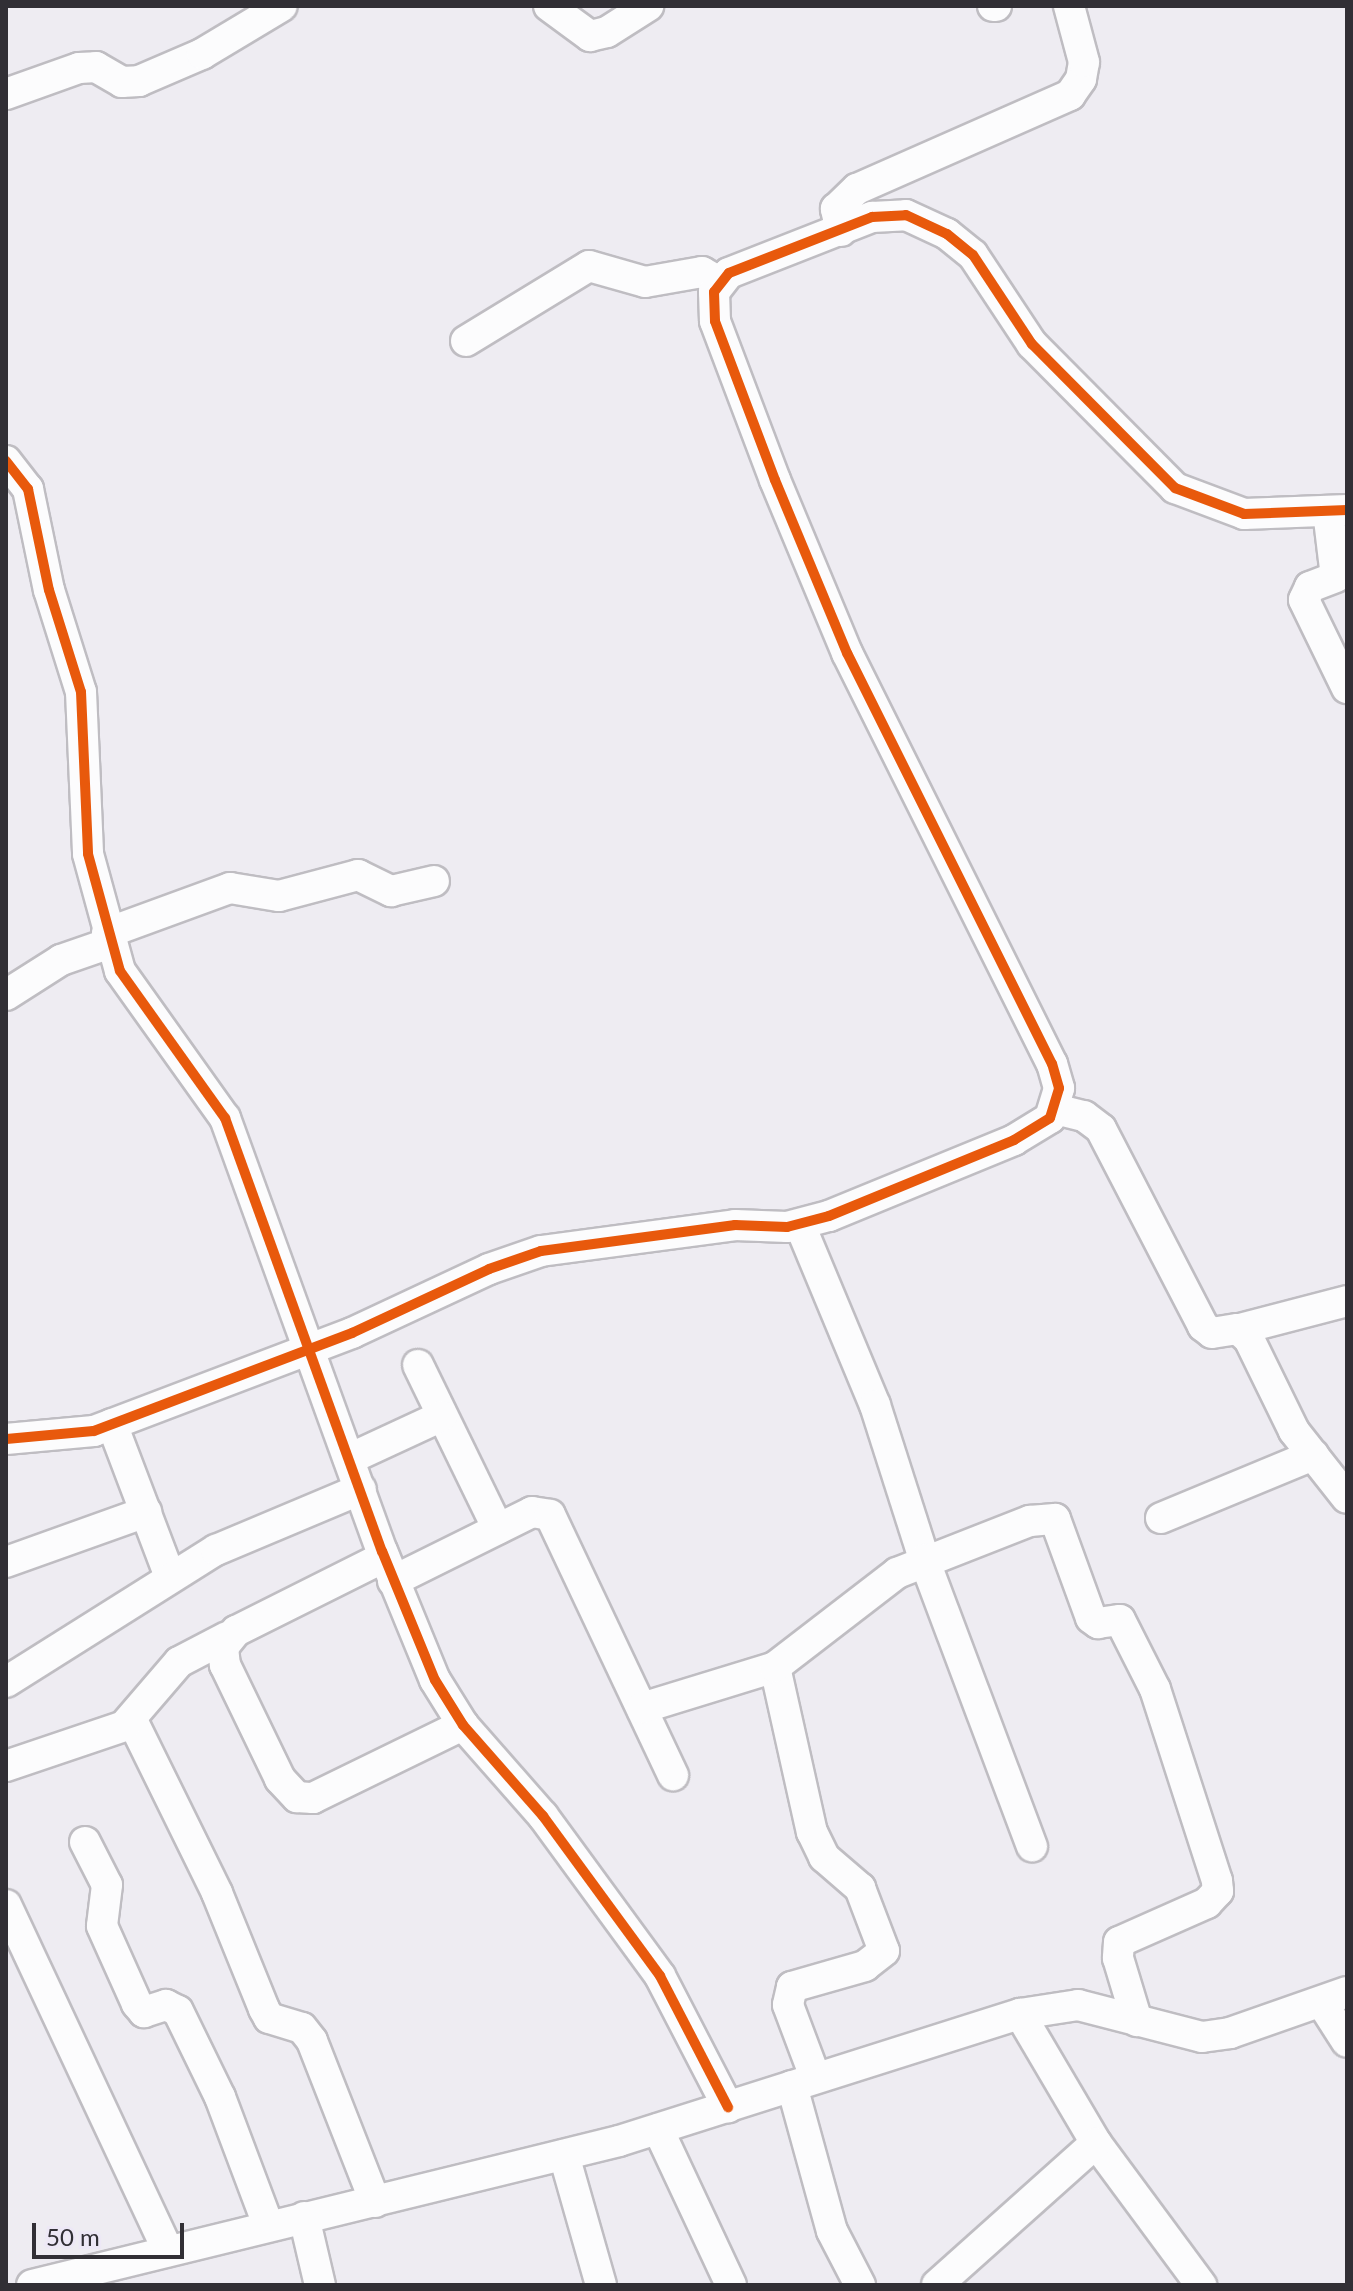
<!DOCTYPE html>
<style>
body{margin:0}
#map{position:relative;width:1353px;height:2291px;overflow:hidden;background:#eeecf2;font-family:Lato,sans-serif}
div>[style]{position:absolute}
.roads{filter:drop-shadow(2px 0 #bfbdc2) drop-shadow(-2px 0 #bfbdc2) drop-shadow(0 2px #bfbdc2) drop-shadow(0 -2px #bfbdc2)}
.minor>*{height:30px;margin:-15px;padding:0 15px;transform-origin:15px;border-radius:15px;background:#fcfcfd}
.cycleway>*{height:10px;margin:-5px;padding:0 5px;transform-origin:5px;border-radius:5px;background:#e8590c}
span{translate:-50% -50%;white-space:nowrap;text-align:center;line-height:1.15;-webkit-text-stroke:8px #ede8f6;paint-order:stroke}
.frame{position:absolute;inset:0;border:8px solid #312f35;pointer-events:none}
.scale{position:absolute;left:32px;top:2223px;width:152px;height:36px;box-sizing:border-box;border:4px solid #312f35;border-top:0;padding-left:10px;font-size:24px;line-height:28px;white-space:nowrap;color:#312f35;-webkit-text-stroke:6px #ede8f6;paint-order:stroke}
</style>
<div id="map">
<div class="roads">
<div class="minor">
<i style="left:549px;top:6px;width:51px;rotate:36.2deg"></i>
<i style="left:590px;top:36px;width:17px;rotate:-13deg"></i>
<i style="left:607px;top:32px;width:49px;rotate:-32.4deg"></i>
<i style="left:993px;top:6px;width:3px"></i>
<i style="left:6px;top:94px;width:77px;rotate:-19.6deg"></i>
<i style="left:79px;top:68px;width:17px;rotate:-3deg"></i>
<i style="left:96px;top:67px;width:30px;rotate:30deg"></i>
<i style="left:122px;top:82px;width:17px;rotate:-3deg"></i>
<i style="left:139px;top:81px;width:69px;rotate:-23.2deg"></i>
<i style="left:202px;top:54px;width:93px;rotate:-31deg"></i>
<i style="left:841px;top:231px;width:23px;rotate:-103deg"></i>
<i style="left:836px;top:209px;width:29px;rotate:-44deg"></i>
<i style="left:857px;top:189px;width:233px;rotate:-23.8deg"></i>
<i style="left:1070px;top:95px;width:19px;rotate:-55deg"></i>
<i style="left:1081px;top:79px;width:17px;rotate:-80deg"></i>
<i style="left:1084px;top:62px;width:58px;rotate:-105deg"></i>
<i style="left:466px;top:341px;width:144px;rotate:-31.4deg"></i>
<i style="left:589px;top:266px;width:58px;rotate:15.9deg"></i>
<i style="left:645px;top:282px;width:58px;rotate:-10deg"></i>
<i style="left:702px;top:272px;width:20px;rotate:30deg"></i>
<i style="left:6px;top:461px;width:36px;rotate:52deg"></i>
<i style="left:28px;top:489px;width:103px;rotate:78.3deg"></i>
<i style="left:49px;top:590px;width:107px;rotate:72.6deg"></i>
<i style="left:81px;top:692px;width:162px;rotate:87.5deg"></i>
<i style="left:88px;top:854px;width:121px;rotate:74.7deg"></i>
<i style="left:120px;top:971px;width:181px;rotate:54.5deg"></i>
<i style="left:225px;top:1118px;width:461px;rotate:70.1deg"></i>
<i style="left:382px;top:1551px;width:139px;rotate:67.7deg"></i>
<i style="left:435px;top:1680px;width:53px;rotate:58.1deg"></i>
<i style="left:463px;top:1725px;width:121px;rotate:48.7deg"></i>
<i style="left:543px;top:1816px;width:198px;rotate:53.8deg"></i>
<i style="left:660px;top:1976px;width:148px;rotate:62.6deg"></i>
<i style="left:1328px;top:511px;width:66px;rotate:83.1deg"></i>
<i style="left:1336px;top:577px;width:28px;rotate:159deg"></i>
<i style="left:1310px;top:587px;width:14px;rotate:115deg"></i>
<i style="left:1304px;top:600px;width:98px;rotate:64deg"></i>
<i style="left:107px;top:933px;width:131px;rotate:-20.1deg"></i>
<i style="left:230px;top:888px;width:50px;rotate:9.3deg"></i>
<i style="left:279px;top:896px;width:82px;rotate:-14.9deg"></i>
<i style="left:358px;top:875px;width:37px;rotate:26deg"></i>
<i style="left:391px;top:891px;width:44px;rotate:-13.1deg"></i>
<i style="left:6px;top:995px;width:65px;rotate:-32.5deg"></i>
<i style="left:61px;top:960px;width:52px;rotate:-19.1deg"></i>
<i style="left:1055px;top:1109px;width:30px;rotate:14deg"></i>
<i style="left:1084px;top:1116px;width:21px;rotate:37deg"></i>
<i style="left:1101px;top:1129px;width:222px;rotate:62.6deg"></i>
<i style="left:1203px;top:1326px;width:11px;rotate:38deg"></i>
<i style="left:1212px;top:1333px;width:26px;rotate:-9deg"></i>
<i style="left:1238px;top:1329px;width:15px;rotate:42deg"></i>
<i style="left:1249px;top:1339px;width:102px;rotate:63.9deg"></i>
<i style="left:1294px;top:1431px;width:85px;rotate:51.7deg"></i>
<i style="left:800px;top:1225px;width:195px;rotate:67.4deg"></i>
<i style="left:875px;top:1405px;width:162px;rotate:72.3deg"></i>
<i style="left:924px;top:1559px;width:307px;rotate:69.4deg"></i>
<i style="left:1236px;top:1330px;width:115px;rotate:-14.6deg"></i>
<i style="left:418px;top:1365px;width:182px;rotate:64deg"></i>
<i style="left:112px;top:1424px;width:164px;rotate:69.2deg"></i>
<i style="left:6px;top:1439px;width:88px;rotate:-5.2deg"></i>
<i style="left:94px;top:1431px;width:276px;rotate:-20.8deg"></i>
<i style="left:352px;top:1333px;width:151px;rotate:-25deg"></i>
<i style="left:489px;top:1269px;width:55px;rotate:-19.1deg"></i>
<i style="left:541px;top:1251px;width:196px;rotate:-7.6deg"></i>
<i style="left:735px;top:1225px;width:52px;rotate:2.2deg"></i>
<i style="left:787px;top:1227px;width:43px;rotate:-14.7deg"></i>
<i style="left:829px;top:1216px;width:200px;rotate:-22.3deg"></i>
<i style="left:1014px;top:1140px;width:42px;rotate:-31.4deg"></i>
<i style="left:1050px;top:1118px;width:31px;rotate:-73deg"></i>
<i style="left:1059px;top:1088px;width:25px;rotate:-106deg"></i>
<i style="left:1052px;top:1064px;width:459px;rotate:-116.5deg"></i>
<i style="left:847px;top:653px;width:187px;rotate:-112.6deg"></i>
<i style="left:775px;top:480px;width:170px;rotate:-110.7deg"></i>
<i style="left:715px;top:321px;width:29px;rotate:-92deg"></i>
<i style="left:714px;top:292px;width:24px;rotate:-52deg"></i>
<i style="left:729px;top:273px;width:154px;rotate:-21.4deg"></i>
<i style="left:872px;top:217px;width:34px;rotate:-3deg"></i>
<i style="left:906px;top:215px;width:45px;rotate:24.9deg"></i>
<i style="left:947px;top:234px;width:33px;rotate:39deg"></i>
<i style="left:973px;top:255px;width:107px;rotate:56.5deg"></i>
<i style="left:1032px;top:344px;width:203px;rotate:45.2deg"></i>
<i style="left:1175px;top:488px;width:74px;rotate:20.6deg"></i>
<i style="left:1244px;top:514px;width:103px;rotate:-2.2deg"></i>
<i style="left:349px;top:1459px;width:102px;rotate:-24.8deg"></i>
<i style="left:1161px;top:1518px;width:165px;rotate:-22.5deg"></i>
<i style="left:384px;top:1557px;width:165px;rotate:153.4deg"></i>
<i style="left:236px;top:1631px;width:21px;rotate:129deg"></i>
<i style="left:223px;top:1647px;width:18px;rotate:84deg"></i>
<i style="left:225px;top:1665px;width:127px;rotate:64.2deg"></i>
<i style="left:280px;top:1779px;width:25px;rotate:47deg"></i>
<i style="left:297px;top:1797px;width:16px;rotate:4deg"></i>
<i style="left:313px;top:1798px;width:167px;rotate:-26deg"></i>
<i style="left:6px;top:1562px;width:149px;rotate:-19.7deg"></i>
<i style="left:393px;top:1581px;width:155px;rotate:-26.4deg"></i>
<i style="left:532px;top:1512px;width:18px;rotate:9deg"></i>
<i style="left:550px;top:1515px;width:288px;rotate:64.7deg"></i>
<i style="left:775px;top:1667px;width:169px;rotate:77.4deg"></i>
<i style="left:812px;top:1832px;width:28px;rotate:64deg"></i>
<i style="left:824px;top:1857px;width:48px;rotate:40.7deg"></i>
<i style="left:860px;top:1888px;width:67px;rotate:69.1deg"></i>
<i style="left:884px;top:1951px;width:24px;rotate:142deg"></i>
<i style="left:865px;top:1966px;width:76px;rotate:164deg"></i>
<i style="left:792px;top:1987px;width:18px;rotate:103deg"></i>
<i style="left:788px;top:2005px;width:77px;rotate:69.4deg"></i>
<i style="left:6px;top:1682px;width:248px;rotate:-32.2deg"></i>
<i style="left:216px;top:1550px;width:157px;rotate:-22.8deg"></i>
<i style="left:642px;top:1708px;width:139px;rotate:-17.1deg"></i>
<i style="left:775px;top:1667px;width:154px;rotate:-37.6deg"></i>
<i style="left:897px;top:1573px;width:143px;rotate:-21.4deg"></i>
<i style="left:1030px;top:1521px;width:25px;rotate:-5deg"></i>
<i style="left:1055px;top:1519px;width:105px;rotate:70deg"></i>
<i style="left:1091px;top:1618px;width:9px;rotate:36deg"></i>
<i style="left:1098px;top:1623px;width:22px;rotate:-8deg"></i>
<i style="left:1120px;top:1620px;width:77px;rotate:63.1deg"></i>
<i style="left:1155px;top:1689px;width:202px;rotate:72.1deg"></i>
<i style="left:1217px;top:1881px;width:10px;rotate:84deg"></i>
<i style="left:1218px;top:1891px;width:16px;rotate:133deg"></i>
<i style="left:1207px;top:1903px;width:96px;rotate:156.1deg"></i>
<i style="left:1119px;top:1942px;width:16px;rotate:94deg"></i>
<i style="left:1118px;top:1958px;width:66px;rotate:73.2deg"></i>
<i style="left:132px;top:1720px;width:193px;rotate:63.8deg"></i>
<i style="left:217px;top:1893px;width:125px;rotate:67.9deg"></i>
<i style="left:264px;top:2009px;width:10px;rotate:61deg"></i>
<i style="left:269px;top:2018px;width:34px;rotate:17deg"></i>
<i style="left:302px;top:2028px;width:16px;rotate:52deg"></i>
<i style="left:312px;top:2041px;width:173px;rotate:68.6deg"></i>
<i style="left:6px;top:1766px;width:125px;rotate:-18.7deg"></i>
<i style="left:124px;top:1726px;width:84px;rotate:-49.3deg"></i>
<i style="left:179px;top:1662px;width:54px;rotate:-27.5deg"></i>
<i style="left:85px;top:1842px;width:48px;rotate:62.9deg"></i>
<i style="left:107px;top:1885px;width:41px;rotate:97deg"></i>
<i style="left:102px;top:1926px;width:85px;rotate:65.8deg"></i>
<i style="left:137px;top:2004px;width:11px;rotate:49deg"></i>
<i style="left:144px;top:2012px;width:23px;rotate:-18deg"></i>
<i style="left:166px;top:2005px;width:13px;rotate:27deg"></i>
<i style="left:178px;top:2011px;width:96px;rotate:64deg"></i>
<i style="left:220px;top:2097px;width:137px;rotate:69.4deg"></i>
<i style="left:6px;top:1905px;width:382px;rotate:64.9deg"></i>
<i style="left:1322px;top:2003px;width:46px;rotate:57.3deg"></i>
<i style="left:1020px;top:2014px;width:150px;rotate:59.5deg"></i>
<i style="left:1096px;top:2143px;width:177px;rotate:53.5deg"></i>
<i style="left:792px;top:2086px;width:150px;rotate:74.6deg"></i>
<i style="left:832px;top:2231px;width:61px;rotate:62.6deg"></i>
<i style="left:658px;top:2129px;width:172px;rotate:64.9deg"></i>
<i style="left:564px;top:2155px;width:135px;rotate:74.1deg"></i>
<i style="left:304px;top:2217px;width:70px;rotate:76.8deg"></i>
<i style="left:32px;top:2285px;width:604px;rotate:-13.78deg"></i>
<i style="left:619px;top:2141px;width:421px;rotate:-17.6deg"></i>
<i style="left:1020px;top:2014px;width:59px;rotate:-8.8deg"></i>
<i style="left:1078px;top:2005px;width:128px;rotate:14.5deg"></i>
<i style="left:1202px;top:2037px;width:28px;rotate:-8deg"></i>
<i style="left:1230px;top:2033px;width:124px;rotate:-19.3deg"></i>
<i style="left:937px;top:2285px;width:213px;rotate:-41.8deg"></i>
</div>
</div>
<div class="cycleway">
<i style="left:6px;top:461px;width:36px;rotate:52deg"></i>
<i style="left:28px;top:489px;width:103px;rotate:78.3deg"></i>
<i style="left:49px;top:590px;width:107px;rotate:72.6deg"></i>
<i style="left:81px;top:692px;width:162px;rotate:87.5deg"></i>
<i style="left:88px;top:854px;width:121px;rotate:74.7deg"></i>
<i style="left:120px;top:971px;width:181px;rotate:54.5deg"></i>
<i style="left:225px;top:1118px;width:461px;rotate:70.1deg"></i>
<i style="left:382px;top:1551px;width:139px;rotate:67.7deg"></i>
<i style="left:435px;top:1680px;width:53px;rotate:58.1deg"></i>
<i style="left:463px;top:1725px;width:121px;rotate:48.7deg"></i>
<i style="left:543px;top:1816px;width:198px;rotate:53.8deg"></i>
<i style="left:660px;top:1976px;width:148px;rotate:62.6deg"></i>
<i style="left:6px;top:1439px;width:88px;rotate:-5.2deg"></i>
<i style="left:94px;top:1431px;width:276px;rotate:-20.8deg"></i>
<i style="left:352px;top:1333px;width:151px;rotate:-25deg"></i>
<i style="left:489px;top:1269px;width:55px;rotate:-19.1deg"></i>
<i style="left:541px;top:1251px;width:196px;rotate:-7.6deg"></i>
<i style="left:735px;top:1225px;width:52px;rotate:2.2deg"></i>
<i style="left:787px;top:1227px;width:43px;rotate:-14.7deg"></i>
<i style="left:829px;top:1216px;width:200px;rotate:-22.3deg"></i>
<i style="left:1014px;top:1140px;width:42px;rotate:-31.4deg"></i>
<i style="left:1050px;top:1118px;width:31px;rotate:-73deg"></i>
<i style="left:1059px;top:1088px;width:25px;rotate:-106deg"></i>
<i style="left:1052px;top:1064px;width:459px;rotate:-116.5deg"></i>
<i style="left:847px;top:653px;width:187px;rotate:-112.6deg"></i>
<i style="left:775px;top:480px;width:170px;rotate:-110.7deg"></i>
<i style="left:715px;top:321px;width:29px;rotate:-92deg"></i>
<i style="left:714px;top:292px;width:24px;rotate:-52deg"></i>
<i style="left:729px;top:273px;width:154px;rotate:-21.4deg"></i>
<i style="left:872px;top:217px;width:34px;rotate:-3deg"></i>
<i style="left:906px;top:215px;width:45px;rotate:24.9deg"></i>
<i style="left:947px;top:234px;width:33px;rotate:39deg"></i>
<i style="left:973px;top:255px;width:107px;rotate:56.5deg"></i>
<i style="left:1032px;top:344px;width:203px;rotate:45.2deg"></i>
<i style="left:1175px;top:488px;width:74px;rotate:20.6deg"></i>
<i style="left:1244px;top:514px;width:103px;rotate:-2.2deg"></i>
</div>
<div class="frame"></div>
<div class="scale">50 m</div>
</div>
